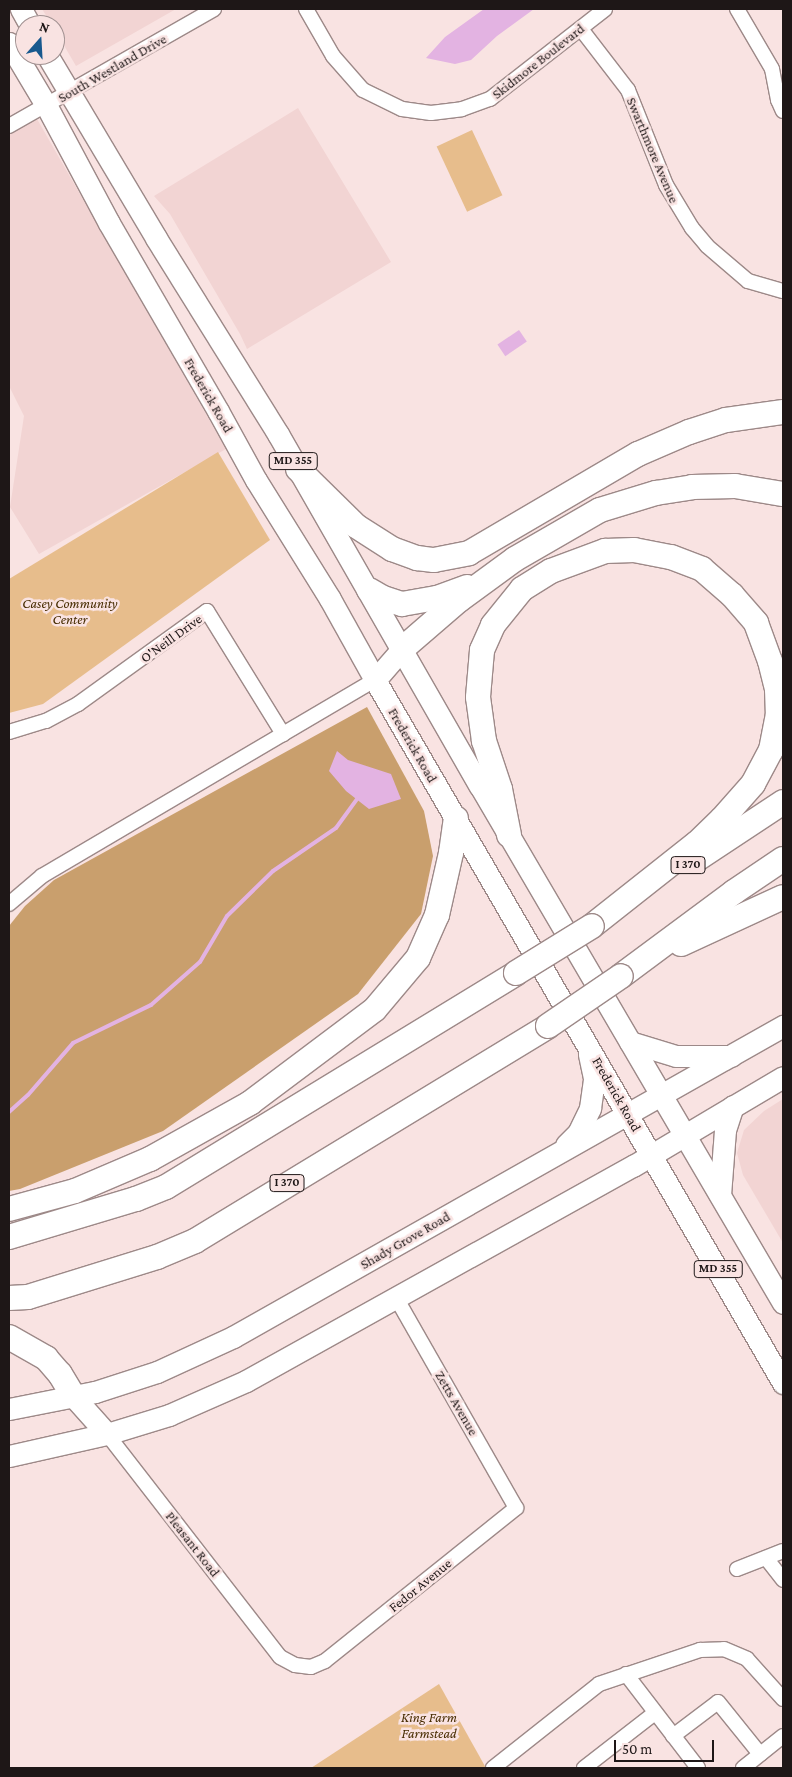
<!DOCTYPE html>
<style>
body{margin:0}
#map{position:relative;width:792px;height:1777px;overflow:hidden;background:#f9e3e2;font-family:"Crimson Pro",serif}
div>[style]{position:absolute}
.built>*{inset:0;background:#f2d4d3}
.green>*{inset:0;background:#e7bd8c;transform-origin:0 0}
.forest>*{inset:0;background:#c99f6d}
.water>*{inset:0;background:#e3b3e2;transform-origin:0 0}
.stream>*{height:4px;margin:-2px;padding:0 2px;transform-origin:2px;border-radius:2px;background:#e3b3e2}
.roads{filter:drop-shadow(1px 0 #9d8988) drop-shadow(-1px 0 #9d8988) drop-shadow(0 1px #9d8988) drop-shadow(0 -1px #9d8988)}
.street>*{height:14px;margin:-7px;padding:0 7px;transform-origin:7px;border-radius:7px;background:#fff}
.primary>*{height:21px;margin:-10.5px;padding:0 10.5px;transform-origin:10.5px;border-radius:10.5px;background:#fff}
.highway>*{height:24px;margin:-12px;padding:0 12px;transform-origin:12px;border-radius:12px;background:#fff}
.bridges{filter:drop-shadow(1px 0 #9d8988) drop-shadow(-1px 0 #9d8988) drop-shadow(0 1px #9d8988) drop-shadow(0 -1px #9d8988)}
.highway-bridge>*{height:24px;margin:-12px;padding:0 12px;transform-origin:12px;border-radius:12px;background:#fff}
span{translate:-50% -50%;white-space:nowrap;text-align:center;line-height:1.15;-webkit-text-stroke:5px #f9e3e2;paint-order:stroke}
.shield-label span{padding:1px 4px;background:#f9e3e2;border:1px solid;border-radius:4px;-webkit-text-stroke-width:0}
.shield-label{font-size:12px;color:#1e1717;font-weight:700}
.street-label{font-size:14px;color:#1e1717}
.park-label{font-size:14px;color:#472c00;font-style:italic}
.frame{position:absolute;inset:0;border:10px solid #1e1717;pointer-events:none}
.north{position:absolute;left:15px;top:15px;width:50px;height:50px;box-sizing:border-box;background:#f9e3e2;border:1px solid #a19191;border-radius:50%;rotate:19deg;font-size:14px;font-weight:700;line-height:20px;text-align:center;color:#1e1717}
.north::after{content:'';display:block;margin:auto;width:18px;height:22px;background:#18598e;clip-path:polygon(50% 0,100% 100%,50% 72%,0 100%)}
.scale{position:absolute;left:614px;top:1740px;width:100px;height:22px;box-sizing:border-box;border:2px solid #1e1717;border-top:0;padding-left:6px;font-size:15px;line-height:18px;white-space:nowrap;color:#1e1717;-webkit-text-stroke:4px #f9e3e2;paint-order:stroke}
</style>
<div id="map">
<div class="built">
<i style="clip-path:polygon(42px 9px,176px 9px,76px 66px,55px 30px,55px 25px,52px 25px)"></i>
<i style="clip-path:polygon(298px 108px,391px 262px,247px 349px,240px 334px,170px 214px,154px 196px)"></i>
<i style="clip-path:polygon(37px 119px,226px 449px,39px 554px,10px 507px,24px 416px,9px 386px,9px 134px)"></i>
<i style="clip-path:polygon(783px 1099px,783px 1243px,743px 1175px,737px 1153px,744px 1130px,764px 1111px)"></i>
</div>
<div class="green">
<i style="left:472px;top:130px;width:72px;height:39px;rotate:65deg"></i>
<i style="clip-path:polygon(218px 452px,270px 540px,43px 704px,9px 713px,9px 579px)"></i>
<i style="clip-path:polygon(439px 1684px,486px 1768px,311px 1768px)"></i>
</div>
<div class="forest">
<i style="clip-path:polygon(367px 707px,424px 811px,433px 856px,421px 914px,358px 994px,163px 1131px,20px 1189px,9px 1191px,9px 926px,25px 906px,54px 880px)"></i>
</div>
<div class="water">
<i style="clip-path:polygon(484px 9px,534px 9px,497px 36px,471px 60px,455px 64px,426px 58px,445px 37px)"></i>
<i style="left:519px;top:330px;width:14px;height:26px;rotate:56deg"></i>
<i style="clip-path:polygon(337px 751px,348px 760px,391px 774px,401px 799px,369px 809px,346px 791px,329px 771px)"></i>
</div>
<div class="stream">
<i style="left:9px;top:1112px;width:25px;rotate:-42deg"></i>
<i style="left:28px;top:1095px;width:69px;rotate:-49.1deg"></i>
<i style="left:73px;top:1043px;width:87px;rotate:-26deg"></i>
<i style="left:151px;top:1005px;width:65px;rotate:-41.3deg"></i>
<i style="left:200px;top:962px;width:53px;rotate:-59.6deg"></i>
<i style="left:227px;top:916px;width:64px;rotate:-44.4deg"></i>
<i style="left:273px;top:871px;width:76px;rotate:-34.3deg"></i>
<i style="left:336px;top:828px;width:36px;rotate:-54deg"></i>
</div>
<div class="roads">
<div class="street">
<i style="left:306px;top:9px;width:54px;rotate:60.1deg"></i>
<i style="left:333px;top:56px;width:45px;rotate:48.6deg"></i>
<i style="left:363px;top:90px;width:43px;rotate:26deg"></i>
<i style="left:402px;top:109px;width:29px;rotate:8deg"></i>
<i style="left:431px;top:113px;width:31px;rotate:-7deg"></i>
<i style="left:462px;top:109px;width:30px;rotate:-20deg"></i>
<i style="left:490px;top:99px;width:146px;rotate:-38deg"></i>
<i style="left:737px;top:9px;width:69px;rotate:59.7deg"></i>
<i style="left:772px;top:69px;width:32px;rotate:79deg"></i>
<i style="left:778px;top:100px;width:12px;rotate:66deg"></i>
<i style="left:581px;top:29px;width:77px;rotate:52.4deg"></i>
<i style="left:628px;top:90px;width:102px;rotate:68.2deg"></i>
<i style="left:666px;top:185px;width:50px;rotate:58.8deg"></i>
<i style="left:692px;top:228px;width:23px;rotate:50deg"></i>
<i style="left:707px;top:246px;width:54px;rotate:40.5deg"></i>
<i style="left:748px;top:281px;width:36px;rotate:16deg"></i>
<i style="left:9px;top:126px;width:236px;rotate:-29.7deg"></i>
<i style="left:9px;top:732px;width:39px;rotate:-17deg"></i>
<i style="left:46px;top:721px;width:36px;rotate:-28deg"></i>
<i style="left:78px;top:704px;width:159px;rotate:-35.8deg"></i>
<i style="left:207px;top:611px;width:145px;rotate:58.3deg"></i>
<i style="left:9px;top:904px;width:43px;rotate:-40.3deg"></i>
<i style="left:42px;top:876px;width:386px;rotate:-30.5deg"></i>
<i style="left:107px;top:1434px;width:282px;rotate:52.2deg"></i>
<i style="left:280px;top:1657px;width:17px;rotate:28deg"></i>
<i style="left:295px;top:1665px;width:16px;rotate:7deg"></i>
<i style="left:311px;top:1667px;width:15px;rotate:-23deg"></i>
<i style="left:325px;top:1661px;width:245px;rotate:-38.7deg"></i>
<i style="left:516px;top:1508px;width:241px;rotate:-119.7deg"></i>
<i style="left:766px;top:1558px;width:28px;rotate:52deg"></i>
<i style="left:737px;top:1569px;width:49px;rotate:-21.4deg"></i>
<i style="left:626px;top:1674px;width:118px;rotate:52.5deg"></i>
<i style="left:673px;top:1736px;width:56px;rotate:-37.1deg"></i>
<i style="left:718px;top:1702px;width:67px;rotate:51.1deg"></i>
<i style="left:493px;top:1768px;width:135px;rotate:-38.4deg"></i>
<i style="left:599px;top:1684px;width:107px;rotate:-18.6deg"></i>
<i style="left:700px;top:1650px;width:24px;rotate:-2deg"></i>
<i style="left:724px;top:1649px;width:25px;rotate:23deg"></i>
<i style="left:747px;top:1659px;width:54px;rotate:48deg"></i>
<i style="left:584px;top:1768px;width:90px;rotate:-37.8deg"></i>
<i style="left:743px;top:1768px;width:51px;rotate:-38.7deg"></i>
</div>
<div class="primary">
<i style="left:21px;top:9px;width:18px;rotate:61deg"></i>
<i style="left:9px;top:43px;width:72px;rotate:59.2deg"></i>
<i style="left:46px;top:105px;width:134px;rotate:61.9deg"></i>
<i style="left:109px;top:223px;width:217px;rotate:59.9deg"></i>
<i style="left:218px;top:411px;width:79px;rotate:61.2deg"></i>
<i style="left:256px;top:480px;width:140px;rotate:58.1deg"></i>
<i style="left:330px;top:599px;width:93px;rotate:60.9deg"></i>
<i style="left:375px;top:680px;width:813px;rotate:59.87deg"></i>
<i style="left:47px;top:55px;width:213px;rotate:59.2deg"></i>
<i style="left:156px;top:238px;width:231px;rotate:58.1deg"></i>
<i style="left:278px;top:434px;width:406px;rotate:60.2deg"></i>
<i style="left:480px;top:786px;width:599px;rotate:59.63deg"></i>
<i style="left:375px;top:680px;width:40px;rotate:-49deg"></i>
<i style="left:630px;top:1042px;width:48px;rotate:16.9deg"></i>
<i style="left:676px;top:1056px;width:55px"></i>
<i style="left:566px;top:1145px;width:17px;rotate:-45deg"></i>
<i style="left:578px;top:1133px;width:28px;rotate:-64deg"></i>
<i style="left:590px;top:1108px;width:30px;rotate:-82deg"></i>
<i style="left:594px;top:1078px;width:25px;rotate:-102deg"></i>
<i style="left:720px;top:1195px;width:65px;rotate:-85.6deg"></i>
<i style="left:725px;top:1130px;width:25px;rotate:-72deg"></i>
<i style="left:73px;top:1396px;width:51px;rotate:48.2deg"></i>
<i style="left:9px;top:1409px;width:88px;rotate:-11.2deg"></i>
<i style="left:95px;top:1392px;width:65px;rotate:-17.9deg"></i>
<i style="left:157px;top:1372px;width:84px;rotate:-24.7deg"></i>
<i style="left:233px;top:1337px;width:632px;rotate:-29.49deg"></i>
<i style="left:9px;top:1456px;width:100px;rotate:-12.7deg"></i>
<i style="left:107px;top:1434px;width:65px;rotate:-17deg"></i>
<i style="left:169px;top:1415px;width:84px;rotate:-23.8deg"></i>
<i style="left:246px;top:1381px;width:443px;rotate:-29.1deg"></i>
<i style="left:633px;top:1166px;width:174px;rotate:-30.7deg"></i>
</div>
<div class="highway">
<i style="left:298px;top:469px;width:81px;rotate:44.5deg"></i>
<i style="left:356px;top:526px;width:43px;rotate:32.6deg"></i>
<i style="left:392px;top:549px;width:27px;rotate:20deg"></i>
<i style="left:417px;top:558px;width:17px;rotate:7deg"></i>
<i style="left:434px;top:560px;width:36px;rotate:-11deg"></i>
<i style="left:469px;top:553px;width:196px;rotate:-30.4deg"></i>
<i style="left:638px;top:454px;width:56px;rotate:-23.3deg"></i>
<i style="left:689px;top:432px;width:39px;rotate:-18deg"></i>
<i style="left:726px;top:420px;width:58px;rotate:-8deg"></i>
<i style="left:369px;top:590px;width:16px;rotate:30deg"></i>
<i style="left:383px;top:598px;width:20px;rotate:18deg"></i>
<i style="left:402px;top:604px;width:36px;rotate:-10deg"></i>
<i style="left:437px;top:598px;width:32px;rotate:-20deg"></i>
<i style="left:401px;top:650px;width:77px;rotate:-40.8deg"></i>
<i style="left:459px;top:600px;width:69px;rotate:-36.2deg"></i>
<i style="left:515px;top:559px;width:98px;rotate:-30deg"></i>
<i style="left:600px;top:510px;width:59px;rotate:-16.9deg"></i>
<i style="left:656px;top:493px;width:36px;rotate:-9deg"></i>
<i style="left:692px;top:487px;width:43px;rotate:-1.3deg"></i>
<i style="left:735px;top:486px;width:49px;rotate:9.5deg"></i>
<i style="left:509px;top:835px;width:47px;rotate:-101.1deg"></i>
<i style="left:500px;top:789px;width:51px;rotate:-108.4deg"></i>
<i style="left:484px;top:741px;width:44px;rotate:-97.8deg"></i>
<i style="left:478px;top:697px;width:47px;rotate:-85.1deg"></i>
<i style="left:482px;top:650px;width:27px;rotate:-66deg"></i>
<i style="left:493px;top:625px;width:46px;rotate:-51.1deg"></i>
<i style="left:522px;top:589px;width:34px;rotate:-32deg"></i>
<i style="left:551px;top:571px;width:58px;rotate:-20.3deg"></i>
<i style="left:605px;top:551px;width:29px;rotate:-2deg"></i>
<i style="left:634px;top:550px;width:38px;rotate:11deg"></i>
<i style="left:671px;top:557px;width:33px;rotate:21deg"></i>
<i style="left:702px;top:569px;width:40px;rotate:41deg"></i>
<i style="left:732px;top:595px;width:37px;rotate:49deg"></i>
<i style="left:756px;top:623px;width:40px;rotate:69.8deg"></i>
<i style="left:770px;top:661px;width:29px;rotate:76deg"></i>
<i style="left:777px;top:689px;width:25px;rotate:88deg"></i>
<i style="left:778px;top:714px;width:37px;rotate:101deg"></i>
<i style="left:771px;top:750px;width:38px;rotate:118deg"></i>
<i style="left:753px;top:784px;width:47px;rotate:131.5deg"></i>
<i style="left:722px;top:819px;width:35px;rotate:136deg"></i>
<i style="left:697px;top:843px;width:134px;rotate:141.7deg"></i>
<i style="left:694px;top:861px;width:107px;rotate:-33.5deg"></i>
<i style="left:681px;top:944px;width:112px;rotate:-24.7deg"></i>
<i style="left:621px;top:976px;width:141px;rotate:-36.6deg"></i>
<i style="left:734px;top:892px;width:59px;rotate:-34deg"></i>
<i style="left:9px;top:1209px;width:68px;rotate:-15.3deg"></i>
<i style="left:75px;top:1191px;width:82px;rotate:-23.1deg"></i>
<i style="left:150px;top:1159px;width:115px;rotate:-29.2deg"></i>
<i style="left:250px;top:1103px;width:156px;rotate:-36.9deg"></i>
<i style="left:375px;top:1009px;width:67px;rotate:-49.9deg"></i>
<i style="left:418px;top:958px;width:47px;rotate:-66.2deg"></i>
<i style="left:437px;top:915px;width:64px;rotate:-77.3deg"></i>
<i style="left:451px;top:853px;width:35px;rotate:-82deg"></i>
<i style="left:9px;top:1237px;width:133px;rotate:-16.7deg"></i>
<i style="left:136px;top:1199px;width:32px;rotate:-22deg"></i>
<i style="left:166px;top:1187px;width:410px;rotate:-31.4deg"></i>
<i style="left:9px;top:1298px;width:19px;rotate:-3deg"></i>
<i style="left:28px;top:1297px;width:135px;rotate:-17.2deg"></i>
<i style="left:157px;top:1257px;width:41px;rotate:-22.8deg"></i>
<i style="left:195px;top:1241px;width:413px;rotate:-31.3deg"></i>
<i style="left:9px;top:1337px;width:43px;rotate:29.6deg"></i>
<i style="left:46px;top:1358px;width:21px;rotate:49deg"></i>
<i style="left:60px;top:1374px;width:26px;rotate:59deg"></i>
</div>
</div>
<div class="bridges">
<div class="highway-bridge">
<i style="left:516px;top:973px;width:89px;rotate:-31.7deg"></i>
<i style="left:548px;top:1026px;width:88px;rotate:-34.4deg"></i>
</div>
</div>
<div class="shield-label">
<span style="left:293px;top:461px">MD 355</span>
<span style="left:688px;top:865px">I 370</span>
<span style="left:287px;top:1183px">I 370</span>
<span style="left:718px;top:1269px">MD 355</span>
</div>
<div class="street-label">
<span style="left:538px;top:61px;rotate:-38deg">Skidmore Boulevard</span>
<span style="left:112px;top:68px;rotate:-30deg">South Westland Drive</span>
<span style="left:653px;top:150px;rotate:67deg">Swarthmore Avenue</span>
<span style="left:209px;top:395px;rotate:60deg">Frederick Road</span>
<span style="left:171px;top:638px;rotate:-36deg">O'Neill Drive</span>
<span style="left:413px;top:745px;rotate:60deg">Frederick Road</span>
<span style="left:617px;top:1094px;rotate:60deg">Frederick Road</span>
<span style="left:405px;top:1240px;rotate:-30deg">Shady Grove Road</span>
<span style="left:457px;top:1403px;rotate:60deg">Zetts Avenue</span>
<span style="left:193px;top:1544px;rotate:52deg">Pleasant Road</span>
<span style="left:420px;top:1585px;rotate:-39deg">Fedor Avenue</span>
</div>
<div class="park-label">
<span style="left:70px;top:611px">Casey Community<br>Center</span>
<span style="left:429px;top:1725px">King Farm<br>Farmstead</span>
</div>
<div class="frame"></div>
<div class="north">N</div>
<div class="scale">50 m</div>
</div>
